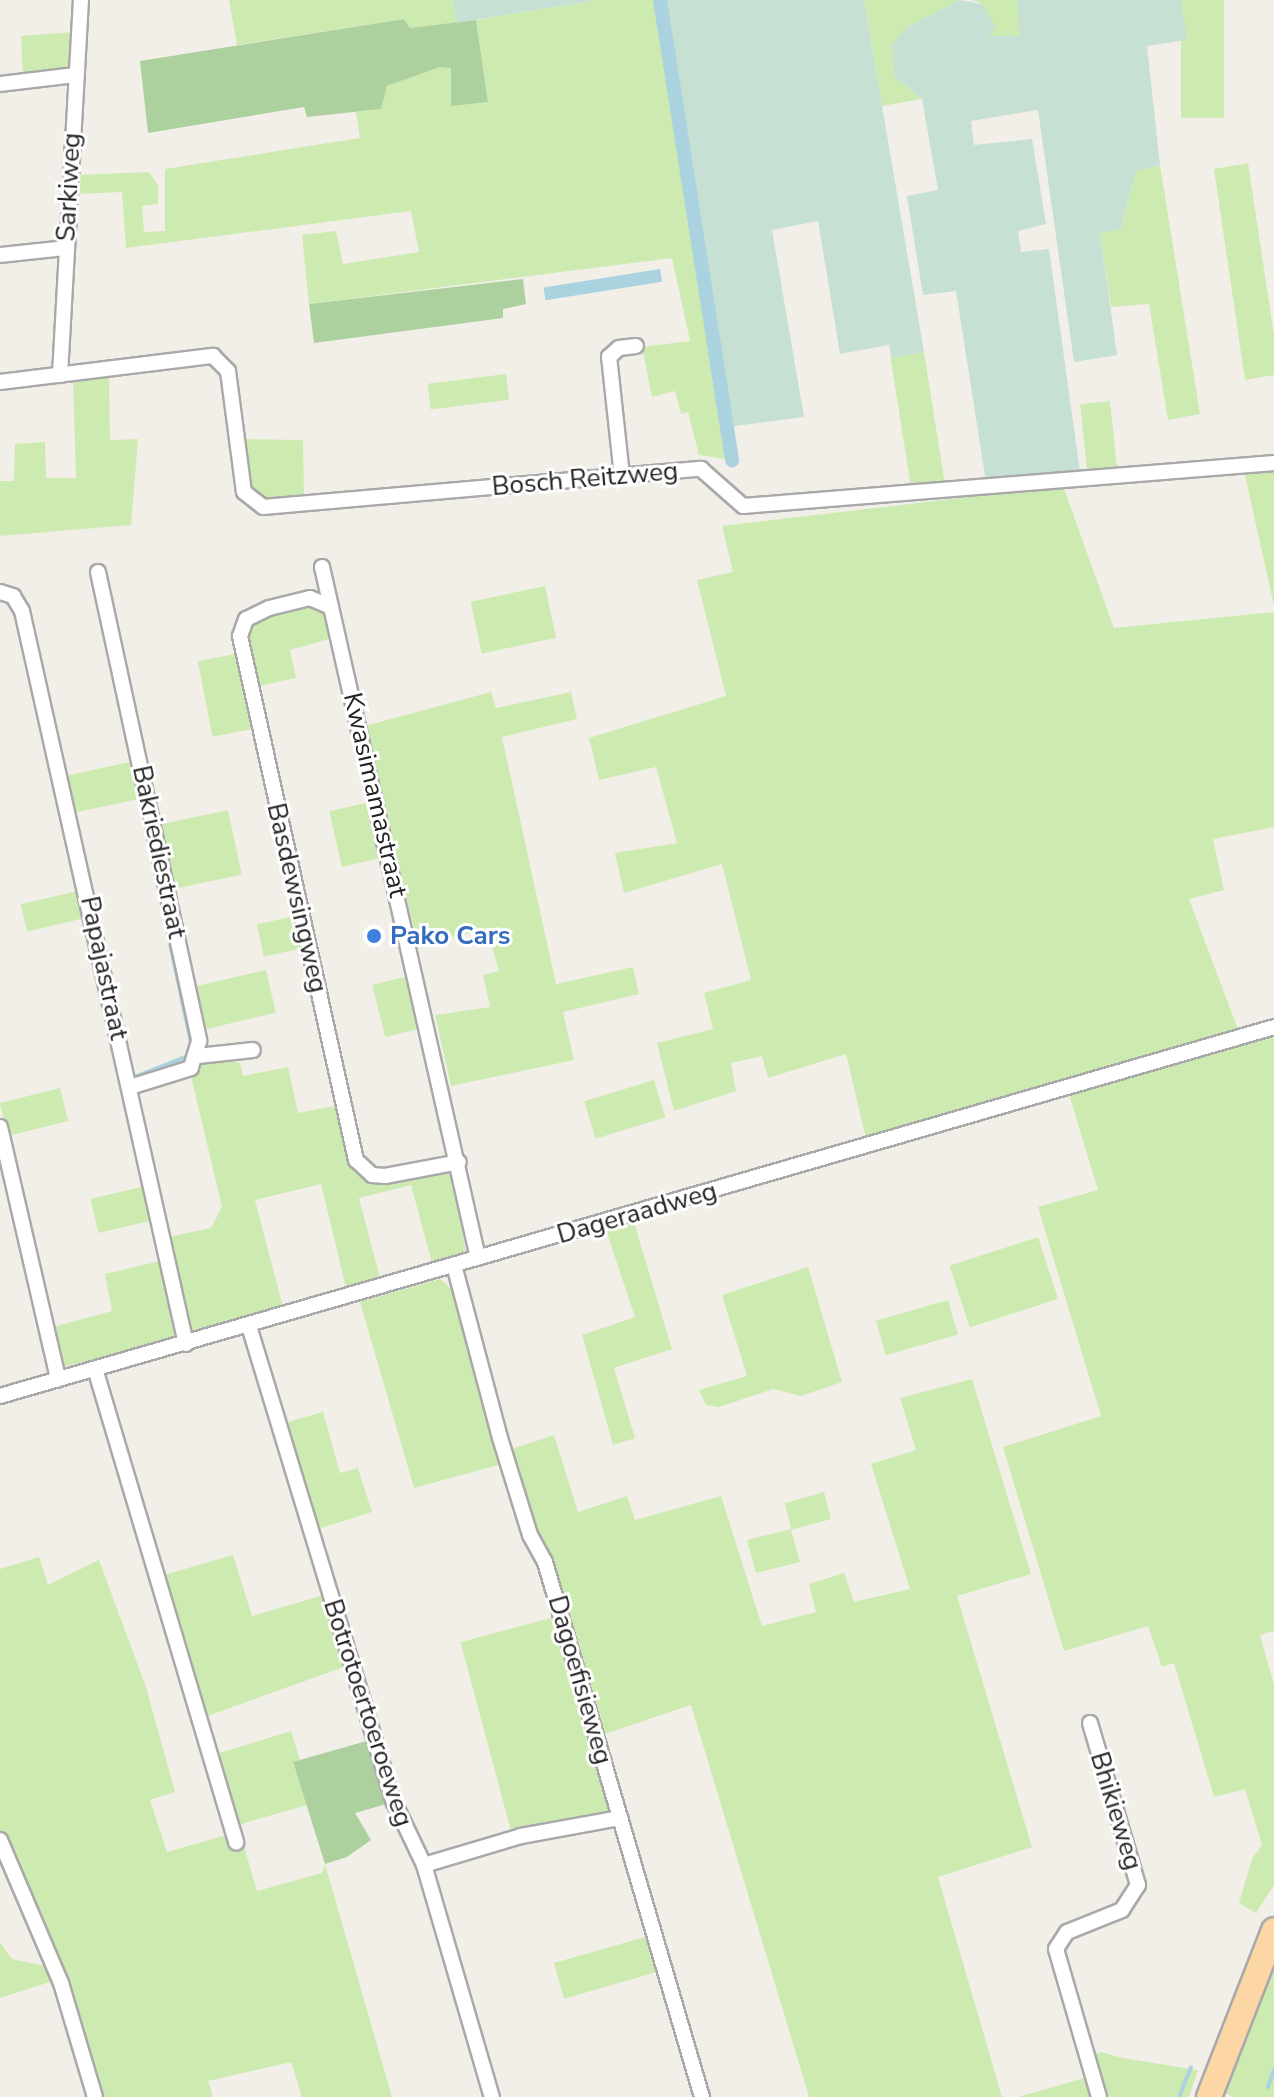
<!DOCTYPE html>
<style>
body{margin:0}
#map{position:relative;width:1274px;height:2097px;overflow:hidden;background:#f2efe9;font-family:"Nunito Sans",sans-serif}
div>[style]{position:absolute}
.grass>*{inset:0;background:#cdebb0;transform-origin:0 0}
.forest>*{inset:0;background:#add19e}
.wetland>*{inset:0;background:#c6e0d4}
.water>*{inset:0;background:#aad3df;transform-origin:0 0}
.stream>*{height:4px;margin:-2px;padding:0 2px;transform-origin:2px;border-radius:2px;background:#aad3df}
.canal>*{height:14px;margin:-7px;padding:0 7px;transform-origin:7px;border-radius:7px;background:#aad3df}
.roads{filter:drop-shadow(2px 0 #a9a9a9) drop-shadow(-2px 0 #a9a9a9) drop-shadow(0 2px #a9a9a9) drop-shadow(0 -2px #a9a9a9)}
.minor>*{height:14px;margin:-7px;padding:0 7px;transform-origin:7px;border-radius:7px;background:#fff}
.primary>*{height:24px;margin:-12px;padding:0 12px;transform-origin:12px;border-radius:12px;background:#fcd6a4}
.dots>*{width:22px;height:22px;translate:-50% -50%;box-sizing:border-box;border:4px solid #fff;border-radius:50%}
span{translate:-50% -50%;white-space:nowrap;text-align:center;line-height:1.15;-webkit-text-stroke:6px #fff;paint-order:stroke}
.street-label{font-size:26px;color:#222}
.shop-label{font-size:26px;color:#366cbe;font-weight:700}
.left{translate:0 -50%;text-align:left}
</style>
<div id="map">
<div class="grass">
<i style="clip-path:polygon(229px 0,453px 0,456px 23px,410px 28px,404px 19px,237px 45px)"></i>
<i style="clip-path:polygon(598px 0,660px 0,732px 460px,699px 455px,688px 412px,681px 414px,675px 391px,652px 397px,642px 347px,690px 341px,672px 258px,309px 304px,302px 235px,336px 231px,343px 264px,419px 252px,411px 211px,126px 248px,122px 192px,76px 194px,77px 175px,149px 172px,158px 185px,158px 204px,142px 206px,144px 232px,165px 231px,165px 169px,360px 138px,356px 112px,380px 109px,387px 86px,440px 67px,451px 67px,488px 102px,476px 20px)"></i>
<i style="clip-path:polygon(864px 0,960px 0,907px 27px,894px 76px,922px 99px,882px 106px)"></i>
<i style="clip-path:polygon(973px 0,1017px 0,1021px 36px,989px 36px,982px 4px)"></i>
<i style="left:1181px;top:0;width:43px;height:118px"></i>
<i style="clip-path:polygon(74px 32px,69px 71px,23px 76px,21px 36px)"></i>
<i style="clip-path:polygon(1248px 163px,1274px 335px,1274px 375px,1245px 380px,1214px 169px)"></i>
<i style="clip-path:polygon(1160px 165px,1200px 414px,1168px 420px,1149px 304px,1111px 307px,1100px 233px,1121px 229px,1136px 171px)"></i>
<i style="left:924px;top:352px;width:134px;height:34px;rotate:81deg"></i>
<i style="left:506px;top:374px;width:26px;height:79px;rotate:83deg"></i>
<i style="clip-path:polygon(109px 377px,110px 440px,138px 439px,131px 525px,0 536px,0 481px,14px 481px,15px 444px,45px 442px,46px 478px,76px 478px,73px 380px)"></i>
<i style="left:1110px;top:401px;width:71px;height:30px;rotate:84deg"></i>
<i style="clip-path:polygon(246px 439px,303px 440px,304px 497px,263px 498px,250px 488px)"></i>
<i style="clip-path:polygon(1274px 469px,1274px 606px,1244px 471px)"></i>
<i style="clip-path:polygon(1063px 486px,1114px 628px,1274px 612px,1274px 827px,1213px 839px,1224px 890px,1189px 899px,1239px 1032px,867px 1143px,846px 1054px,768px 1078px,762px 1056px,731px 1063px,736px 1091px,674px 1111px,657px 1043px,713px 1029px,704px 993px,751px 980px,722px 864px,624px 893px,615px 853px,677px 843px,656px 767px,599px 780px,589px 738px,726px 696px,697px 580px,733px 572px,722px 526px)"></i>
<i style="left:545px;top:586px;width:53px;height:76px;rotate:78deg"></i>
<i style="clip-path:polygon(300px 603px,326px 606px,337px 637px,290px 650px,296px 678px,251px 688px,246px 627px)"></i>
<i style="left:240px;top:653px;width:77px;height:43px;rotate:79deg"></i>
<i style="clip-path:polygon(491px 692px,496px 708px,571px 692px,577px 719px,502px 737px,556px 984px,633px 967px,639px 994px,563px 1012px,574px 1060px,451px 1086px,435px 1015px,490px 1007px,483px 975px,499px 971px,487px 929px,418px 945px,365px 726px)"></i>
<i style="left:135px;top:761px;width:38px;height:73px;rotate:78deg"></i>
<i style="left:374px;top:801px;width:57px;height:46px;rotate:77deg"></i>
<i style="left:228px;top:810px;width:66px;height:74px;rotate:78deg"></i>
<i style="left:82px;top:890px;width:28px;height:63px;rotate:77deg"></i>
<i style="left:296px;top:916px;width:33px;height:40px;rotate:78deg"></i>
<i style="left:266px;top:970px;width:44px;height:78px;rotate:77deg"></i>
<i style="left:412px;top:975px;width:54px;height:41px;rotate:76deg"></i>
<i style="clip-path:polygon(1274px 1034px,1274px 1631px,1260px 1635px,1274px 1685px,1274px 1885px,1256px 1913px,1239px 1903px,1252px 1859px,1262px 1845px,1245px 1789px,1214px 1797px,1174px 1663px,1162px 1667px,1148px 1626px,1064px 1651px,1003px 1447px,1101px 1416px,1038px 1207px,1098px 1190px,1068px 1091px)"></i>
<i style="clip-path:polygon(206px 1057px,240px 1063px,243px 1076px,288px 1067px,298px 1113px,339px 1105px,352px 1167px,368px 1181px,393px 1182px,452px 1171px,466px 1254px,432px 1263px,411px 1185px,359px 1198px,380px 1278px,346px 1288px,321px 1184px,255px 1200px,283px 1307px,192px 1330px,168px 1237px,211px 1228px,222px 1207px,190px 1072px)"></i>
<i style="left:654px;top:1080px;width:39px;height:73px;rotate:73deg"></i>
<i style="left:60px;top:1088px;width:34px;height:62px;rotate:76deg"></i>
<i style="left:146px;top:1186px;width:35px;height:57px;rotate:77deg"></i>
<i style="clip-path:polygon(634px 1222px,672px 1349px,614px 1368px,635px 1438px,613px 1445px,582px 1335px,635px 1317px,606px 1230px)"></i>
<i style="left:1038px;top:1237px;width:65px;height:93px;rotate:72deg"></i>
<i style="clip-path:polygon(160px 1261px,178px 1331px,175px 1340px,62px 1367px,53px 1327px,112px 1311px,105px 1274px)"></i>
<i style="clip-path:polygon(808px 1267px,842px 1382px,801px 1396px,773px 1389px,719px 1407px,706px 1405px,699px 1390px,747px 1376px,722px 1295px)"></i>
<i style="clip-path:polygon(440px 1279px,453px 1290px,502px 1464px,414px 1488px,360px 1302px)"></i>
<i style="left:948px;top:1300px;width:36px;height:75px;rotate:74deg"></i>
<i style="clip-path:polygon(972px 1379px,1031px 1574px,957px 1596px,1032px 1847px,938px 1877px,1002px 2097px,809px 2097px,691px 1705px,602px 1735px,512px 1449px,554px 1435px,578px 1512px,627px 1496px,635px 1520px,721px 1496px,762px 1626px,816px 1612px,809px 1584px,844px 1573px,854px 1602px,910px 1589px,871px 1464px,916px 1450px,900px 1398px)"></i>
<i style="clip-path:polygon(323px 1412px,340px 1473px,358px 1468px,372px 1512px,314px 1530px,284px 1423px)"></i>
<i style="clip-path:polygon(824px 1492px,831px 1519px,791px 1530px,800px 1562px,756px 1573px,747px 1540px,791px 1529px,785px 1503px)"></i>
<i style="clip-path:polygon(233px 1555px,252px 1616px,324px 1595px,349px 1665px,202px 1718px,157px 1577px)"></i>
<i style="clip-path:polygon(39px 1557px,48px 1585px,99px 1560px,146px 1687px,175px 1792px,150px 1800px,167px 1852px,230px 1834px,235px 1849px,244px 1847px,257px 1891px,322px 1873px,325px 1864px,392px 2097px,302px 2097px,291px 2062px,208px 2081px,213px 2097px,99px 2097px,0 1833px,0 1569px)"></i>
<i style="left:558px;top:1616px;width:203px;height:101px;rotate:75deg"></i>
<i style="clip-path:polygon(291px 1731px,300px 1760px,293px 1763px,307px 1805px,234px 1826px,213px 1755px)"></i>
<i style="left:652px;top:1935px;width:37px;height:102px;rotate:74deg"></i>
<i style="clip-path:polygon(0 1942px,12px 1959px,45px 1966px,56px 1980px,0 1998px)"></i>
<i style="clip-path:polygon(1274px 1956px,1274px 2097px,1233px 2097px,1221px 2091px)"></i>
<i style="clip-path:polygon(1101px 2052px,1122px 2058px,1198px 2070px,1189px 2097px,1103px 2097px,1092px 2055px)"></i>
<i style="clip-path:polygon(1088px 2077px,1094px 2097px,1018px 2097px)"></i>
</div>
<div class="forest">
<i style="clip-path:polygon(404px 19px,410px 28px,476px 20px,488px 102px,451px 106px,451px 68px,440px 67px,387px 86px,381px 109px,307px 117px,304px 107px,148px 133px,140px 61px)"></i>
<i style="clip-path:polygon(523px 279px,526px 304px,503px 309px,503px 318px,314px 343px,309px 304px)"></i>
<i style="clip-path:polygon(370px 1740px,390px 1803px,355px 1813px,371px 1840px,347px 1857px,325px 1864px,293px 1762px)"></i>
</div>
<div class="wetland">
<i style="clip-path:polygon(453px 0,598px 0,456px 23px)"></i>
<i style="clip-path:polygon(660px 0,864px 0,924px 352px,891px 358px,889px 345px,840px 354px,818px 221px,772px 230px,804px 417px,727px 427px)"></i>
<i style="clip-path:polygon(960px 0,982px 4px,996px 27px,989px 36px,1020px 36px,1017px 0,1181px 0,1187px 40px,1147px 46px,1160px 165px,1136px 171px,1121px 229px,1100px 233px,1117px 355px,1074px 362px,1038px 110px,971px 121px,974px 145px,1032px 139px,1046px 224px,1018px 231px,1021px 252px,1049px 249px,1080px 472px,986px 482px,956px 291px,923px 295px,907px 196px,938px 190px,922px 99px,894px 76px,892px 44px,907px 27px)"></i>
</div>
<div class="water">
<i style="left:660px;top:269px;width:13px;height:118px;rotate:81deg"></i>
</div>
<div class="stream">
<i style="left:155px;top:872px;width:179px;rotate:78.1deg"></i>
<i style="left:137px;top:1076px;width:57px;rotate:-21.6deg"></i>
<i style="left:1268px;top:2087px;width:18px;rotate:-71deg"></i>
<i style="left:1179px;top:2097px;width:32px;rotate:-68deg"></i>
</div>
<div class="canal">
<i style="left:660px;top:0;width:466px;rotate:81.1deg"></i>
</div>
<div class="roads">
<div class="minor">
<i style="left:0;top:84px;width:77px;rotate:-6.8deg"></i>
<i style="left:0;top:255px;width:65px;rotate:-6.1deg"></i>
<i style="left:60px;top:375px;width:376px;rotate:-86.8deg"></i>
<i style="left:0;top:382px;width:215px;rotate:-7deg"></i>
<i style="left:213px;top:356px;width:21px;rotate:45deg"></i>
<i style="left:228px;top:371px;width:122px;rotate:82.5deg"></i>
<i style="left:244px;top:492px;width:24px;rotate:38deg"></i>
<i style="left:263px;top:507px;width:440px;rotate:-5deg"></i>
<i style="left:701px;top:469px;width:56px;rotate:41.4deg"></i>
<i style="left:743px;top:506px;width:533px;rotate:-4.63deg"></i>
<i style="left:622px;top:476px;width:120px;rotate:-96.2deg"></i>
<i style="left:609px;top:357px;width:13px;rotate:-42deg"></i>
<i style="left:619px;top:348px;width:17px;rotate:-7deg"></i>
<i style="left:322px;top:567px;width:708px;rotate:77.28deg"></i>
<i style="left:98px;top:572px;width:480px;rotate:77.8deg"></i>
<i style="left:199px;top:1041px;width:28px;rotate:107deg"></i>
<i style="left:191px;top:1068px;width:64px;rotate:162.7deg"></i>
<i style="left:0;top:592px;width:14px;rotate:17deg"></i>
<i style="left:13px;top:596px;width:17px;rotate:59deg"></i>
<i style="left:22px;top:611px;width:751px;rotate:77.39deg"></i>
<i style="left:331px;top:607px;width:23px;rotate:-157deg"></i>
<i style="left:310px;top:598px;width:42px;rotate:166.3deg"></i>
<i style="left:269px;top:608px;width:25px;rotate:154deg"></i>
<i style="left:246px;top:619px;width:18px;rotate:109deg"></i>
<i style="left:240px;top:636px;width:537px;rotate:77.52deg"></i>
<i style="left:356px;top:1160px;width:22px;rotate:43deg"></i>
<i style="left:372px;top:1175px;width:13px;rotate:4deg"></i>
<i style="left:385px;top:1176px;width:75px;rotate:-10.7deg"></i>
<i style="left:198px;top:1056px;width:55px;rotate:-6.2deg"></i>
<i style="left:0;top:1127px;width:259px;rotate:77deg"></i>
<i style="left:454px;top:1265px;width:179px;rotate:75.1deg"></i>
<i style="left:500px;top:1438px;width:102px;rotate:72.8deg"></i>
<i style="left:530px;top:1535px;width:31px;rotate:61deg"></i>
<i style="left:545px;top:1562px;width:558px;rotate:73.65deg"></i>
<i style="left:249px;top:1326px;width:498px;rotate:73.1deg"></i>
<i style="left:394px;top:1802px;width:70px;rotate:64.5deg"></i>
<i style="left:424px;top:1865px;width:242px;rotate:73.7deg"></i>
<i style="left:96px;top:1372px;width:491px;rotate:73.4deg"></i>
<i style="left:0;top:1396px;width:1326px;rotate:-16.15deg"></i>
<i style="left:1090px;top:1723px;width:169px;rotate:73.5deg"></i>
<i style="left:1138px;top:1885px;width:30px;rotate:123deg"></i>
<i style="left:1122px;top:1910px;width:59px;rotate:158.2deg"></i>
<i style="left:1067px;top:1932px;width:20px;rotate:123deg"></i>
<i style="left:1056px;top:1949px;width:154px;rotate:73.8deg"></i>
<i style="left:0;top:1840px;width:155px;rotate:66.9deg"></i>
<i style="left:61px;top:1983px;width:119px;rotate:73.4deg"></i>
<i style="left:424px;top:1865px;width:101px;rotate:-16.6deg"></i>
<i style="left:521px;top:1836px;width:101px;rotate:-10.3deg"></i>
</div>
<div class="primary">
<i style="left:1209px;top:2097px;width:179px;rotate:-68.7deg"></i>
</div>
</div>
<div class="dots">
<i style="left:374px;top:936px;background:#3f7fe0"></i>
</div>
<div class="street-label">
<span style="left:69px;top:187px;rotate:-87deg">Sarkiweg</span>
<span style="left:585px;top:479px;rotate:-5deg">Bosch Reitzweg</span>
<span style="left:375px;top:795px;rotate:77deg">Kwasimamastraat</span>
<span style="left:159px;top:852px;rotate:78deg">Bakriediestraat</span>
<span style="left:297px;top:898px;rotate:77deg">Basdewsingweg</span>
<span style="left:104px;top:968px;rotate:78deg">Papajastraat</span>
<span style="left:637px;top:1213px;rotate:-16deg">Dageraadweg</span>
<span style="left:580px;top:1680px;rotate:74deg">Dagoefisieweg</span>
<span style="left:368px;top:1713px;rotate:72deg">Botrotoertoeroeweg</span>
<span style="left:1116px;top:1811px;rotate:73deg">Bhikieweg</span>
</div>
<div class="shop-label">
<span class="left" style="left:390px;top:936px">Pako Cars</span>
</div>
</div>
